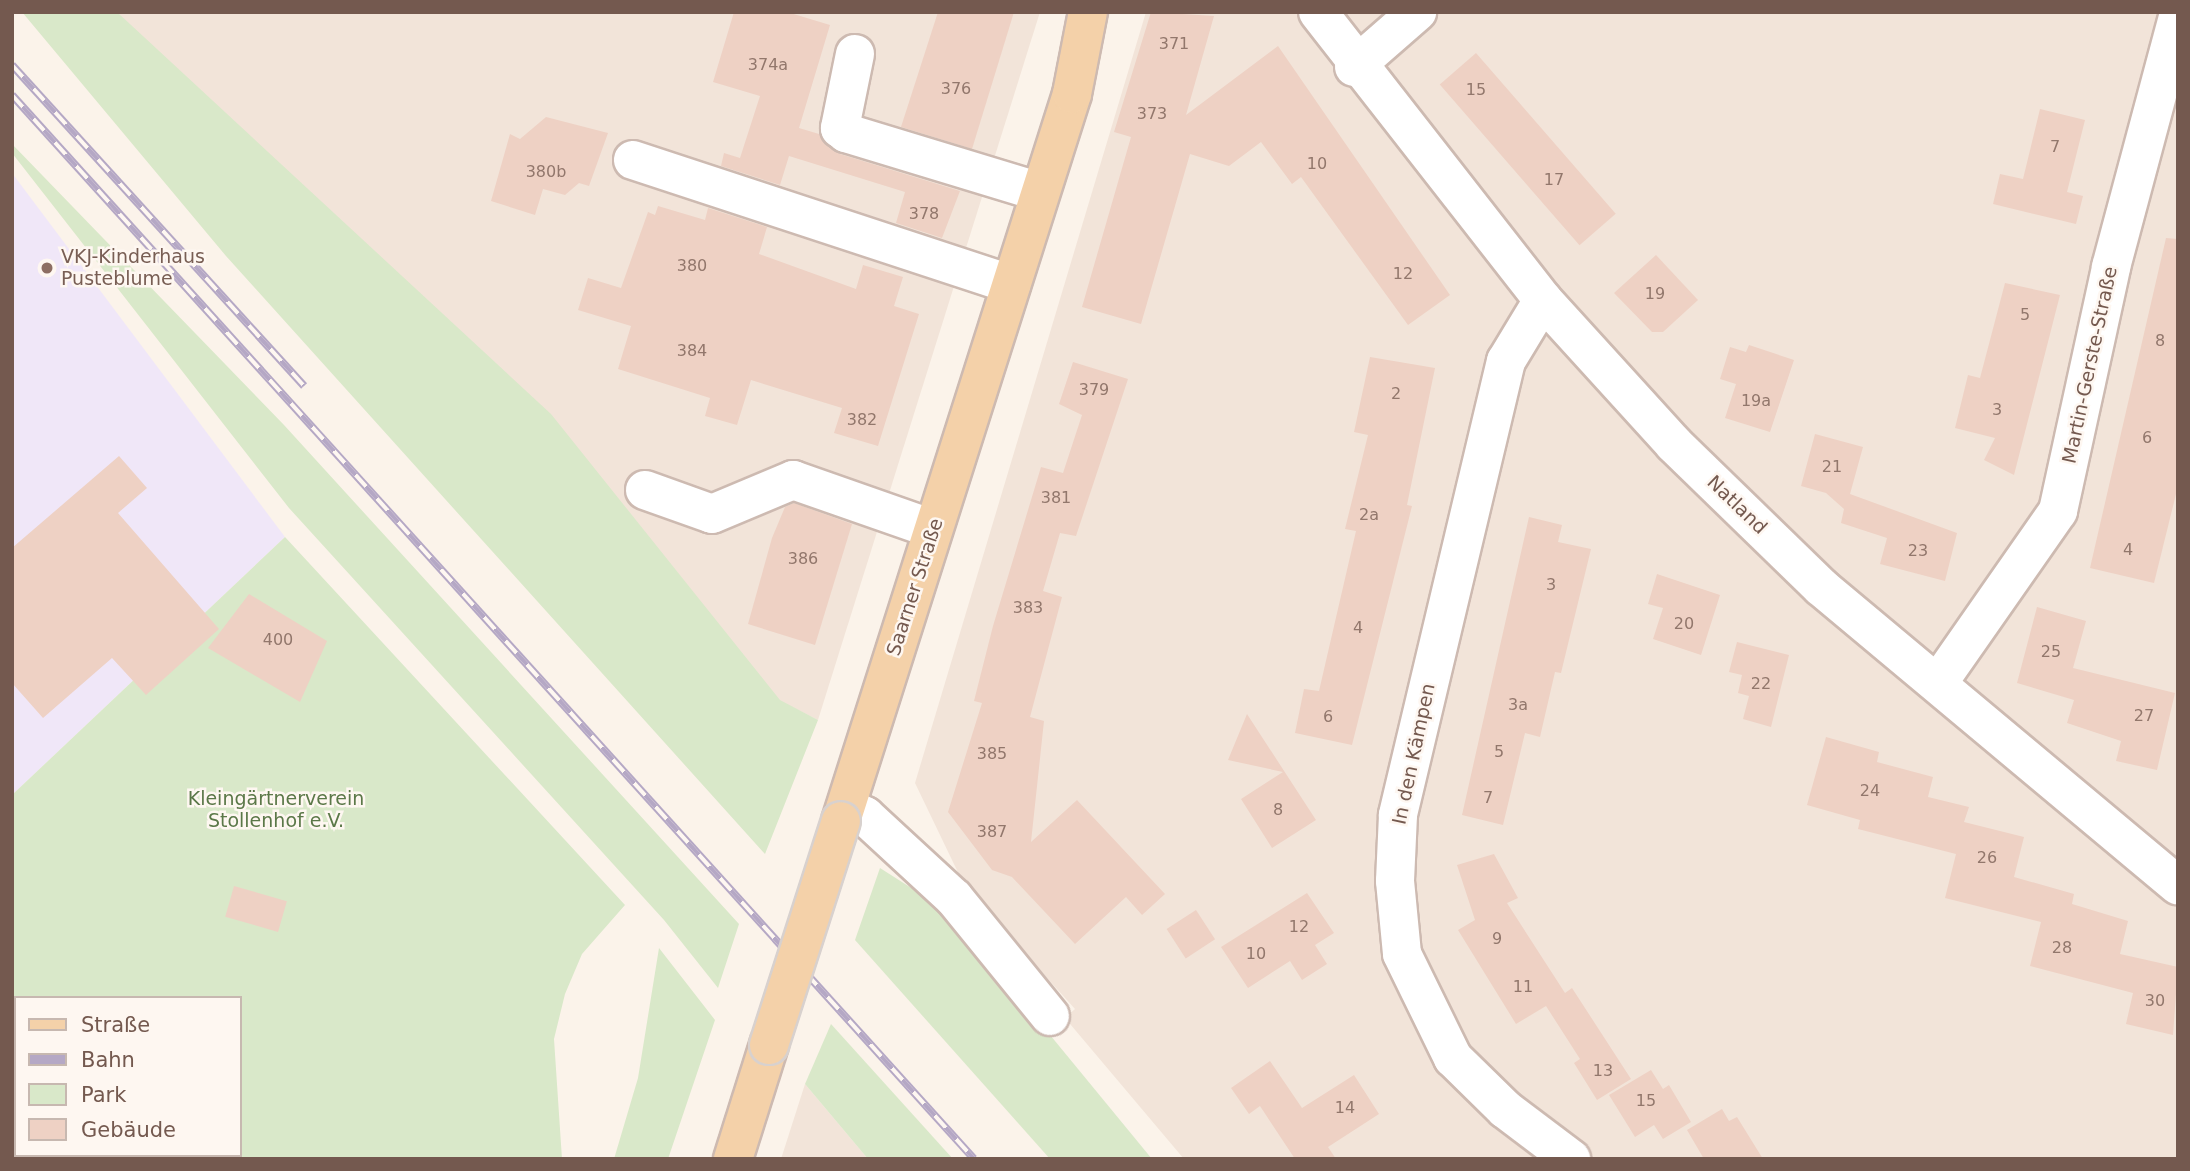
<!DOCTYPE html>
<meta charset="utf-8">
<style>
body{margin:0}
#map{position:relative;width:2190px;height:1171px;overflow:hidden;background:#fbf3ea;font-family:"DejaVu Sans",sans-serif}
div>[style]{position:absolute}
.residential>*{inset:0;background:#f2e4d9}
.education>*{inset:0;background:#f0e7f8}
.green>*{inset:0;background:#d9e8c9}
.building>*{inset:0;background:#eed1c4;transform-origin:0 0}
.roads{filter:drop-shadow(2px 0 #cdbab1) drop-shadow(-2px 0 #cdbab1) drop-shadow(0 2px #cdbab1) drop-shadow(0 -2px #cdbab1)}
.minor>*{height:38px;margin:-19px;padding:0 19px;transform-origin:19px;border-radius:19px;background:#fff}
.major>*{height:38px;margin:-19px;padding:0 19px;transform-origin:19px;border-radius:19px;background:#f4d1a9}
.rail>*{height:8px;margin-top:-4px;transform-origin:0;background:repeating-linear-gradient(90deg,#fef7f1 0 16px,#b5a8c5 0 32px);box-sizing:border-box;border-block:2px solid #b5a8c5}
.bridges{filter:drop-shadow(2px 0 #d8d1ce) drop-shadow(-2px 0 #d8d1ce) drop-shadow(0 2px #d8d1ce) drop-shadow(0 -2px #d8d1ce)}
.major-bridge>*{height:38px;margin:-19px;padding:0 19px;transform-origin:19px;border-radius:19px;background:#f4d1a9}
.dots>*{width:19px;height:19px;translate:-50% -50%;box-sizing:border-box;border:4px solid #fef7f1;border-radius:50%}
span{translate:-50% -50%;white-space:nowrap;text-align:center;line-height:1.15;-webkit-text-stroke:5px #fef7f1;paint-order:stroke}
.number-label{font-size:16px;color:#92776c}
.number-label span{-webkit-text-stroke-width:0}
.education-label{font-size:19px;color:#785e54}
.left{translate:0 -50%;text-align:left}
.street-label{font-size:19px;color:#74594f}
.park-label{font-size:19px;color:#5b7848}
.frame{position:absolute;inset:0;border:14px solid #74594f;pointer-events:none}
.legend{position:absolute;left:14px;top:996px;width:228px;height:161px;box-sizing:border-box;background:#fef7f1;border:2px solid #c7b8b0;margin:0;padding:9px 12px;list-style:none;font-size:21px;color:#74594f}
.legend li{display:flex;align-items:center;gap:14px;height:35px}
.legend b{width:35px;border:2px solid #c7b8b0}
</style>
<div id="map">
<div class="residential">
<i style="clip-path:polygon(117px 12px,1040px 12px,818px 720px,780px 701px)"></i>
<i style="clip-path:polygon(1146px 12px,2178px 12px,2178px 1159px,1184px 1159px,1065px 1018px,1075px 1009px,965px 887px,915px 783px)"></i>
<i style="clip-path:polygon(805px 1084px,868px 1159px,781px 1159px)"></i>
</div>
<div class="education">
<i style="clip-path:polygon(12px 173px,285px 537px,12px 795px)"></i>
</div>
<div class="green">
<i style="clip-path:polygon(22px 12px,117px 12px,551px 414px,780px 700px,818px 720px,765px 854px,226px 256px)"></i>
<i style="clip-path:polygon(12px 144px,284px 425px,739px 924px,718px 988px,664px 920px,289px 508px,12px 153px)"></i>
<i style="clip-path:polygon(evenodd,285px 537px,625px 905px,582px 954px,565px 994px,554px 1039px,562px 1159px,12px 1159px,12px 795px,285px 537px,16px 998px,240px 998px,240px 1155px,16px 1155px,16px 998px)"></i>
<i style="clip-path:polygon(880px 868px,949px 912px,1152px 1159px,1050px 1159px,855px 940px)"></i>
<i style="clip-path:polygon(659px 948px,715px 1020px,668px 1159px,614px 1159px,638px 1078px)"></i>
<i style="clip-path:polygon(831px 1024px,953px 1159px,868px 1159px,805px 1084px)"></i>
</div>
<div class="building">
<i style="clip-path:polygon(734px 12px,787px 12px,830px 25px,799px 128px,819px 134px,840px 154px,960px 191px,942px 238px,896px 223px,905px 192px,789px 156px,780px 185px,721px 166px,724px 153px,740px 158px,760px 96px,713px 82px)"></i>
<i style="clip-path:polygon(938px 12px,1014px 12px,972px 149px,901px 127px)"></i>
<i style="clip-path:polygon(1151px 12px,1214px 16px,1186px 115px,1278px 46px,1450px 295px,1408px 325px,1301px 177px,1292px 184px,1261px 142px,1229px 166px,1190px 154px,1141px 324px,1082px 307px,1131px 137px,1114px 132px)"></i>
<i style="left:1476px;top:53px;width:213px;height:48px;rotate:49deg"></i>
<i style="clip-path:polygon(2040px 109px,2085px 120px,2067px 192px,2083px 196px,2076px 224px,1993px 204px,2000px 174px,2023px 179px)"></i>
<i style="clip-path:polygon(546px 117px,608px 133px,589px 186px,579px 183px,565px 195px,543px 189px,535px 215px,491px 201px,510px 134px,520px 139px)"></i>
<i style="clip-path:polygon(658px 206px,705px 220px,708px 208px,767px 227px,759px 254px,856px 289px,863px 265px,903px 277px,894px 306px,919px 314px,878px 446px,834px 433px,842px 408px,751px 380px,737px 425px,705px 416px,710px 398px,618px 369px,631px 326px,578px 310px,588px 278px,621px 288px,648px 212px,655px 215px)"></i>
<i style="clip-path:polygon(2166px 238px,2178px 239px,2178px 486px,2154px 583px,2090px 568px)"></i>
<i style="clip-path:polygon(1656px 255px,1698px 300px,1663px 332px,1652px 332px,1614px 293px)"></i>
<i style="clip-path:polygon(2005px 283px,2060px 295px,2014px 475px,1984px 460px,1995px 438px,1955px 428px,1968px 375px,1980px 378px)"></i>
<i style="clip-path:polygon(1749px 345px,1794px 360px,1770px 432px,1725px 418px,1736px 384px,1720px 379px,1730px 347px,1746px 352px)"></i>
<i style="clip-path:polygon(1370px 357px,1435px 368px,1407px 505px,1412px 506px,1352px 745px,1295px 733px,1304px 689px,1319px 691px,1356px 531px,1345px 529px,1368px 435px,1354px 432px)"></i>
<i style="clip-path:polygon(1073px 362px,1128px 379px,1076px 536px,1060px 533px,1043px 591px,1062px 597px,1030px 717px,1044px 721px,1031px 842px,1077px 800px,1165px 894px,1142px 915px,1126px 897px,1075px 944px,1012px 877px,992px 870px,948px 812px,982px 703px,974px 701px,993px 626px,1041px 467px,1063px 473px,1082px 415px,1059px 404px)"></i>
<i style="clip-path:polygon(1815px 434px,1863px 447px,1850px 494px,1957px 533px,1945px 581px,1880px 564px,1887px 538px,1841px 523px,1844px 509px,1826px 493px,1801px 486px)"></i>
<i style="clip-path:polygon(119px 456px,147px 488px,118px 513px,219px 629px,146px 695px,112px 658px,43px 718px,12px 683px,12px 548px)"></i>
<i style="clip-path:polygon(794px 503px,852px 524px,815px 645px,748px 624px,772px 538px,785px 507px)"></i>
<i style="clip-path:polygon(1529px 517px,1562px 525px,1558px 542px,1591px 549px,1561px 673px,1555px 672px,1540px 737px,1525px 733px,1503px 825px,1462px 815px)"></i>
<i style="clip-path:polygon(1657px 574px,1720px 595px,1701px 655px,1653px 639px,1663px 608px,1648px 604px)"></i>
<i style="clip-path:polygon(249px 594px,327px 641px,300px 702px,208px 648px)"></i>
<i style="clip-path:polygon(2037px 607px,2086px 621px,2073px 668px,2175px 693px,2157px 770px,2116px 761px,2121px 741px,2067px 723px,2074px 700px,2017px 683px)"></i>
<i style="clip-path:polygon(1737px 642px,1789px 655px,1771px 727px,1743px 719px,1749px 696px,1738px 693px,1742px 675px,1729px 672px)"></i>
<i style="clip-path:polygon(1247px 714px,1316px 820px,1272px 848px,1241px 799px,1283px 772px,1228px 760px)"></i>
<i style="clip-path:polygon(1826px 737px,1879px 752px,1877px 762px,1933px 777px,1928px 797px,1969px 807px,1964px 822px,2024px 837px,2014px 877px,2074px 894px,2072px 904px,2128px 921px,2120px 954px,2178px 967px,2173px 1035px,2126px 1024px,2133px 993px,2030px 966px,2041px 922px,1945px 898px,1956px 854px,1858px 829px,1860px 820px,1807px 805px)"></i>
<i style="clip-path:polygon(1494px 854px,1518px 898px,1507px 903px,1565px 993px,1572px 988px,1631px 1079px,1597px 1100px,1574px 1063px,1580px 1059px,1546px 1006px,1516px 1024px,1458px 930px,1475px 920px,1457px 865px)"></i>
<i style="left:234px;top:886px;width:55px;height:32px;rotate:16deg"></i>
<i style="clip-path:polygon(1307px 893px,1334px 933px,1315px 945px,1327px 964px,1302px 980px,1290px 961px,1248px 988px,1221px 947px)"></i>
<i style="left:1196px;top:910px;width:35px;height:35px;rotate:57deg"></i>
<i style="clip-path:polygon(1270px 1061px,1302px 1108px,1354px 1075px,1379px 1114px,1328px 1147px,1336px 1159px,1295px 1159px,1260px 1106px,1249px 1114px,1231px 1088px)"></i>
<i style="clip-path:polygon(1651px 1070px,1663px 1089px,1669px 1085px,1691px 1122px,1663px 1139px,1654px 1125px,1635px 1137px,1609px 1095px)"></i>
<i style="clip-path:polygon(1722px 1109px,1729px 1121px,1737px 1117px,1763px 1159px,1704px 1159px,1687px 1130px)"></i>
</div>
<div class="roads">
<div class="minor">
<i style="left:1318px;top:12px;width:365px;rotate:52deg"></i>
<i style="left:1543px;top:300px;width:195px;rotate:47.7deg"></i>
<i style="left:1674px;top:444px;width:205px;rotate:44.2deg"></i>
<i style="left:1821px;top:587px;width:465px;rotate:39.9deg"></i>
<i style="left:855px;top:54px;width:76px;rotate:101.5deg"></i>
<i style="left:840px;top:128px;width:8px;rotate:40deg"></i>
<i style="left:846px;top:133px;width:203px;rotate:16.9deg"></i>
<i style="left:1354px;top:67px;width:84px;rotate:-41.1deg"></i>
<i style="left:633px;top:160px;width:398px;rotate:18.2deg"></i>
<i style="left:1543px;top:300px;width:71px;rotate:121.2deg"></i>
<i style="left:1506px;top:361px;width:467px;rotate:103.4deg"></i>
<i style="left:1398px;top:815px;width:66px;rotate:92.6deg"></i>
<i style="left:1395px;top:881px;width:73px;rotate:84.5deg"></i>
<i style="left:1402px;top:954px;width:116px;rotate:63.9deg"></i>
<i style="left:1453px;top:1058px;width:73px;rotate:44.4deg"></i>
<i style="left:1505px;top:1109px;width:83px;rotate:37.1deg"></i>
<i style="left:645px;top:490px;width:71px;rotate:19.7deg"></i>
<i style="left:712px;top:514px;width:88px;rotate:-22.8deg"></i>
<i style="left:793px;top:480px;width:148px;rotate:19.3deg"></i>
<i style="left:1938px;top:683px;width:210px;rotate:-55.1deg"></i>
<i style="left:2058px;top:511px;width:250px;rotate:-77.7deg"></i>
<i style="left:2111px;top:267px;width:259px;rotate:-75deg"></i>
<i style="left:846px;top:807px;width:21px;rotate:25deg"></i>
<i style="left:865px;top:816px;width:121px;rotate:42.7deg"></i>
<i style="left:954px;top:898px;width:152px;rotate:50.9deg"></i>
</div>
<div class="major">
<i style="left:841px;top:821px;width:763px;rotate:-72.37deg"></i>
<i style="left:1072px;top:94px;width:84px;rotate:-79deg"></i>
<i style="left:733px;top:1159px;width:120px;rotate:-72.5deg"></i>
</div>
</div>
<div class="rail">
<i style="left:12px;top:65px;width:434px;rotate:47.7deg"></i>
<i style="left:12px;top:95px;width:1434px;rotate:47.88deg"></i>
</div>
<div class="bridges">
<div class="major-bridge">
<i style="left:769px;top:1045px;width:235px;rotate:-72.2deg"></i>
</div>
</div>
<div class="dots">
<i style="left:47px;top:268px;background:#8d6e63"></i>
</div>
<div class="number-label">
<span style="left:1174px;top:44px">371</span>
<span style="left:768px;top:65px">374a</span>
<span style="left:956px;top:89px">376</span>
<span style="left:1476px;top:90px">15</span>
<span style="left:1152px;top:114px">373</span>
<span style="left:2055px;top:147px">7</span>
<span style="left:1317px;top:164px">10</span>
<span style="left:546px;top:172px">380b</span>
<span style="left:1554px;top:180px">17</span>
<span style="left:924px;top:214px">378</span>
<span style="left:692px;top:266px">380</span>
<span style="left:1403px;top:274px">12</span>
<span style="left:1655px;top:294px">19</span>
<span style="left:2025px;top:315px">5</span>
<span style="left:2160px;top:341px">8</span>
<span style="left:692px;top:351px">384</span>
<span style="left:1094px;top:390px">379</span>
<span style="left:1396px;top:394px">2</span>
<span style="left:1756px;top:401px">19a</span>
<span style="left:1997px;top:410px">3</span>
<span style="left:862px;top:420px">382</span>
<span style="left:2147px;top:438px">6</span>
<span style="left:1832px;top:467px">21</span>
<span style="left:1056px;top:498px">381</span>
<span style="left:1369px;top:515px">2a</span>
<span style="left:2128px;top:550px">4</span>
<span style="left:1918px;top:551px">23</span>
<span style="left:803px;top:559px">386</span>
<span style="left:1551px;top:585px">3</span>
<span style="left:1028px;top:608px">383</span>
<span style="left:1684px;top:624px">20</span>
<span style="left:1358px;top:628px">4</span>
<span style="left:278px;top:640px">400</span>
<span style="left:2051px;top:652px">25</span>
<span style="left:1761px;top:684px">22</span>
<span style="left:1518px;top:705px">3a</span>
<span style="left:2144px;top:716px">27</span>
<span style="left:1328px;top:717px">6</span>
<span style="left:1499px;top:752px">5</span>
<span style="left:992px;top:754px">385</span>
<span style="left:1870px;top:791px">24</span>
<span style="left:1488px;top:798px">7</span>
<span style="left:1278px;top:810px">8</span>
<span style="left:992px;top:832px">387</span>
<span style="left:1987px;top:858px">26</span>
<span style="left:1299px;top:927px">12</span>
<span style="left:1497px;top:939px">9</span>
<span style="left:2062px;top:948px">28</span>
<span style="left:1256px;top:954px">10</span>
<span style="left:1523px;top:987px">11</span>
<span style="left:2155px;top:1001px">30</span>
<span style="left:1603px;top:1071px">13</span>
<span style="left:1646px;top:1101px">15</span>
<span style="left:1345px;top:1108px">14</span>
</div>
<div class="education-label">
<span class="left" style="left:61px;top:268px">VKJ-Kinderhaus<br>Pusteblume</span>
</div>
<div class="street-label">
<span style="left:2090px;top:365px;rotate:-78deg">Martin-Gerste-Straße</span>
<span style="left:1737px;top:505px;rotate:44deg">Natland</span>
<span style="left:915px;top:587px;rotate:-72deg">Saarner Straße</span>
<span style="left:1414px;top:754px;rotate:-78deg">In den Kämpen</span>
</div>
<div class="park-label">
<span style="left:276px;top:810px">Kleingärtnerverein<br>Stollenhof e.V.</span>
</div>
<div class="frame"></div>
<ul class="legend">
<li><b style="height:9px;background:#f4d1a9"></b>Straße</li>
<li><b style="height:9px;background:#b5a8c5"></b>Bahn</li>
<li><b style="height:19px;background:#d9e8c9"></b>Park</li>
<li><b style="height:19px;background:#eed1c4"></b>Gebäude</li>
</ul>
</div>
